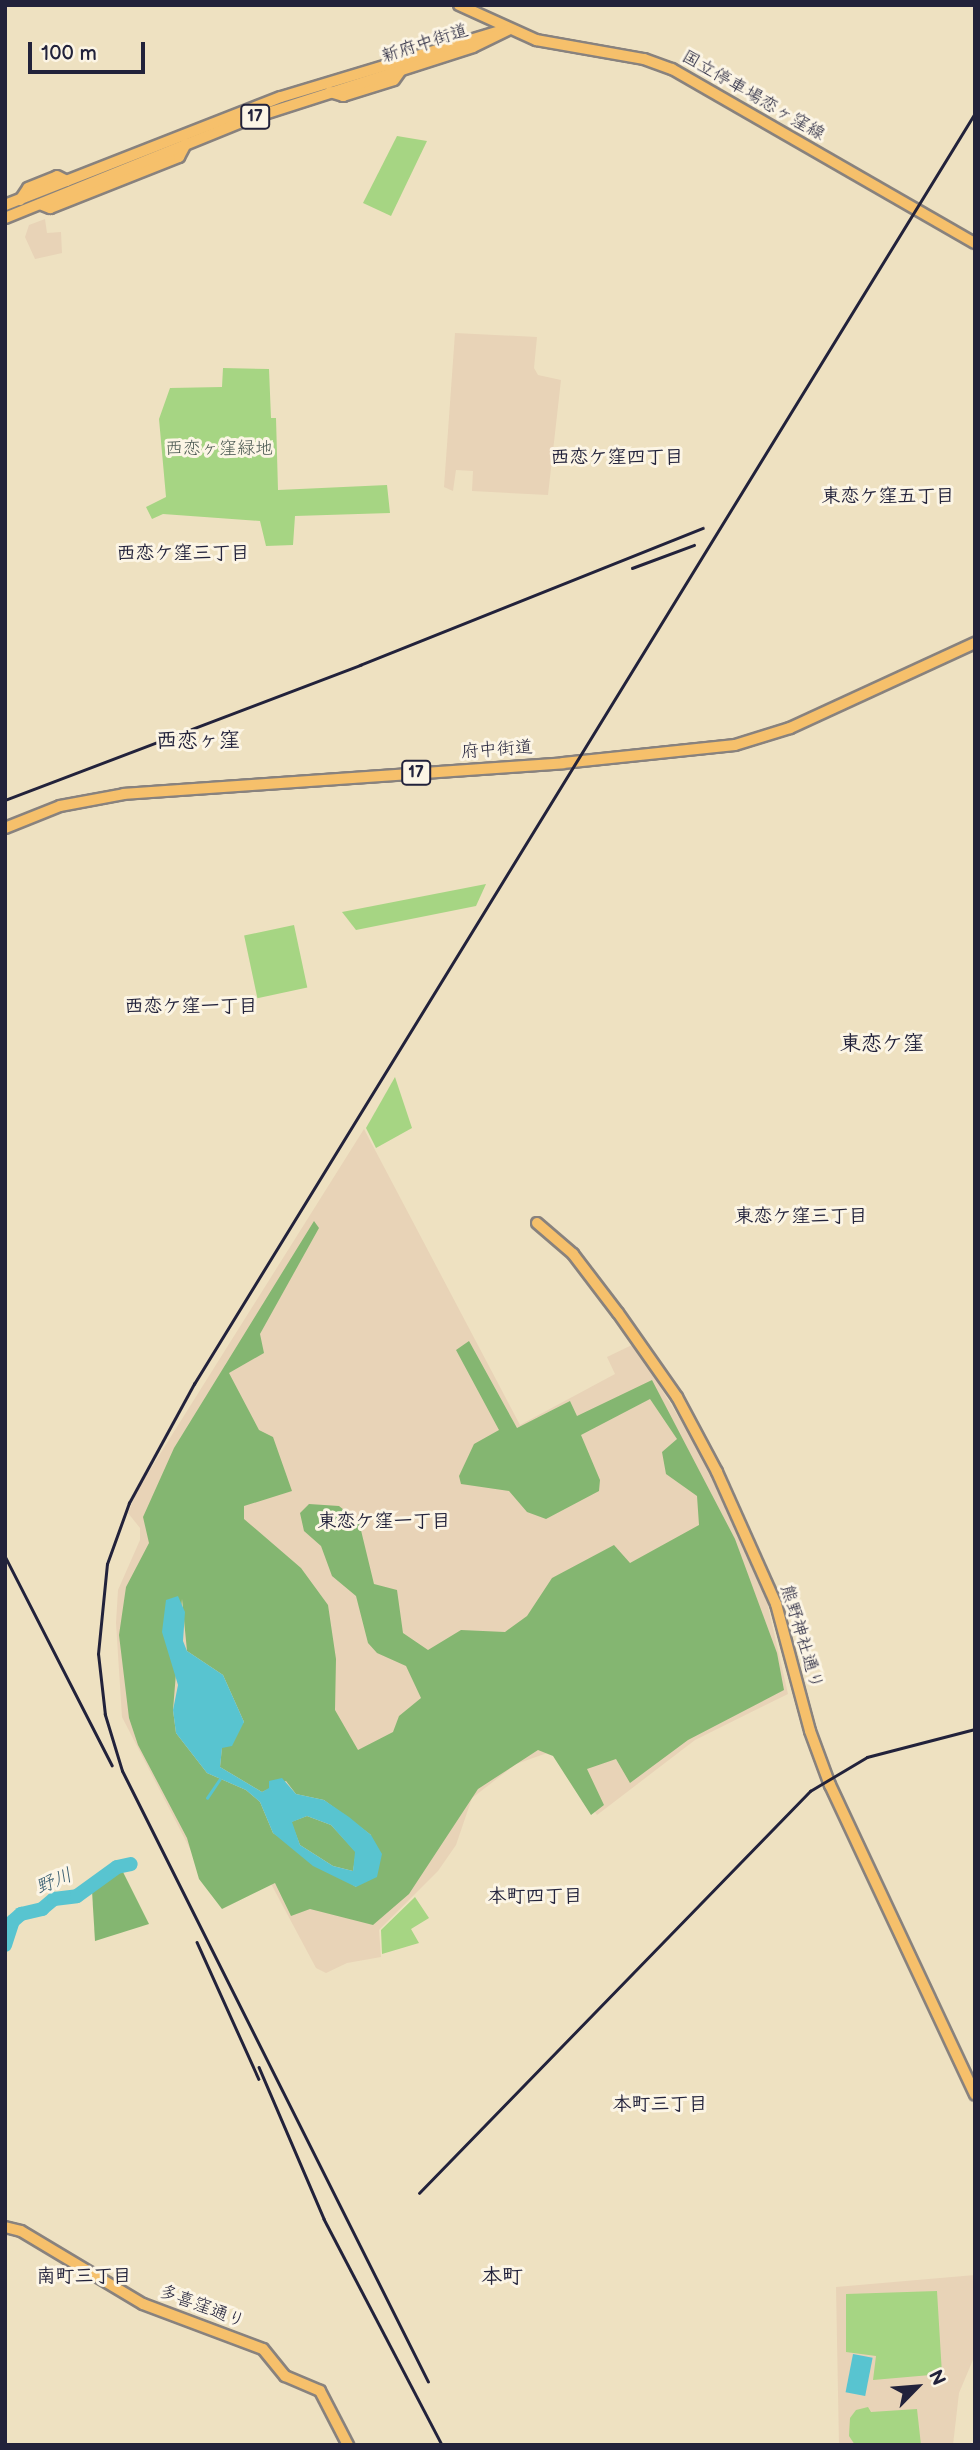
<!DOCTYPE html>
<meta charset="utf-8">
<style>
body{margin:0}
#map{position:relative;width:980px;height:2450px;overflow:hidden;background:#eee1c1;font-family:"Balsamiq Sans","Klee One",sans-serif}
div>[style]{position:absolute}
.built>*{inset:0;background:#e8d3b7}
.green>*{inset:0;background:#a6d583;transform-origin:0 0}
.forest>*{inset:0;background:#84b671}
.water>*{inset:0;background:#58c4d0;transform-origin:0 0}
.stream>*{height:2.5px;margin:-1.25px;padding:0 1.25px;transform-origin:1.25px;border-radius:1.25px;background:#58c4d0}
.river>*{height:14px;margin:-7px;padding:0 7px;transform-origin:7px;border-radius:7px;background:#58c4d0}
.roads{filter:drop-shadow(2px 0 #88827e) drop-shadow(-2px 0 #88827e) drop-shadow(0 2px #88827e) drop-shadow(0 -2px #88827e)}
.major>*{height:10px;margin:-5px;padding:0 5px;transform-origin:5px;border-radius:5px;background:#f6c06b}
.rail>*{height:2.5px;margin:-1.25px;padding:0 1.25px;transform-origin:1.25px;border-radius:1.25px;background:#22223b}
span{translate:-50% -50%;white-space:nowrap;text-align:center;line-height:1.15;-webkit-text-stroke:6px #fcf5e5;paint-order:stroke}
.shield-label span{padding:2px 5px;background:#fcf5e5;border:2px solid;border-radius:5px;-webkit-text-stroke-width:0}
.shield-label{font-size:16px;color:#22223b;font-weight:700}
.street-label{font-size:18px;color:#22223b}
.park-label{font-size:18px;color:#4a5851}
.neighbourhood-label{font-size:19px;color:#22223b;font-weight:700}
.water-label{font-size:19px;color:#355b6f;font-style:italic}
.quarter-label{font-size:21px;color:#22223b;font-weight:700}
.frame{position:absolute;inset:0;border:7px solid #22223b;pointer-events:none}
.north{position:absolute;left:882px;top:2352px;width:70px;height:70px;-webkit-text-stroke:5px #fcf5e5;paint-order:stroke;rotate:65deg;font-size:19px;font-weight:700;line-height:28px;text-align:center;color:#22223b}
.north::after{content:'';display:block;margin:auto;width:24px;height:32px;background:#22223b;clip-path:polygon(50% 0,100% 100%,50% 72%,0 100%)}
.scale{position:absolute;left:28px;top:42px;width:117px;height:32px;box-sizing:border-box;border:4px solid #22223b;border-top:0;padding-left:9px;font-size:21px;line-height:24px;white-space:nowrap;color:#22223b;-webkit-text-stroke:5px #fcf5e5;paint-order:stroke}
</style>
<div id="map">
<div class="built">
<i style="clip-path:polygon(45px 219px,47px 233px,61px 232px,62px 253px,35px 259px,25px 237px,29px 225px)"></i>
<i style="clip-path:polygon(455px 333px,537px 337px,534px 368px,538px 375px,561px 380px,548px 495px,472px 491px,473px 471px,456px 470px,453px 491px,444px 487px)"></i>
<i style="clip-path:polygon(364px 1129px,520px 1425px,615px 1374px,607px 1357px,634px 1344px,709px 1467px,765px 1593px,788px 1694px,695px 1740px,597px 1815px,553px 1751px,516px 1764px,472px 1798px,456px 1845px,438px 1871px,379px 1930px,381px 1957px,347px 1963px,326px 1973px,316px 1968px,269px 1880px,205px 1878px,122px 1717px,116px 1623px,118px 1590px,140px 1540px,140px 1528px,128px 1513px,138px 1489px)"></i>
<i style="clip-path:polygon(975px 2275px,975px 2355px,959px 2393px,953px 2445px,839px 2445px,836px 2287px)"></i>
</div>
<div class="green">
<i style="clip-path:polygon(397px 136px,427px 141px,391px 216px,363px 203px)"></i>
<i style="clip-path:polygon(223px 368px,269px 369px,271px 418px,276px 418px,278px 490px,387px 485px,390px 513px,295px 516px,293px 545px,266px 546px,260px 521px,163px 514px,152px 519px,146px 507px,166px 497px,159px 419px,170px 388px,222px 387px)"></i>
<i style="clip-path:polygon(486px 884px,476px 906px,356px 930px,342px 912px)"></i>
<i style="left:294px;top:925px;width:64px;height:51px;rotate:78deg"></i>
<i style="clip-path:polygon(395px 1077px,412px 1128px,376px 1148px,366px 1128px)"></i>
<i style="clip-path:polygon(415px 1897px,429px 1918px,411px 1929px,419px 1943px,382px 1954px,381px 1930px)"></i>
<i style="clip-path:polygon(937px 2291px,942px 2374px,873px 2380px,876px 2356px,846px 2352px,846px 2294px)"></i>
<i style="clip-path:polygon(868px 2407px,871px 2412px,917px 2409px,921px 2445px,855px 2445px,849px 2436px,850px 2418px,856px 2410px)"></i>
</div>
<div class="forest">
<i style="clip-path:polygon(evenodd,314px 1221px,319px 1228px,260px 1334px,264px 1353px,229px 1373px,259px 1430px,273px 1437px,292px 1491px,244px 1506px,244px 1519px,301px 1568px,328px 1605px,336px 1659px,335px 1710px,358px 1750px,393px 1732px,399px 1716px,421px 1698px,406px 1666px,377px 1653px,368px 1643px,356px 1596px,332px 1576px,321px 1546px,304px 1531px,300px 1513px,309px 1504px,339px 1506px,359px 1522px,374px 1584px,397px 1590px,403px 1633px,428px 1650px,461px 1630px,505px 1632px,527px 1616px,552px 1578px,614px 1545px,630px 1563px,699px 1525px,697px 1496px,666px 1474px,662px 1452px,677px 1439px,650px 1399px,581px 1435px,600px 1480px,599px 1491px,546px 1519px,527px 1512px,509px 1491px,461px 1484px,459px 1476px,474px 1444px,499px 1430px,456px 1350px,469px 1341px,517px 1428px,570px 1401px,577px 1416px,652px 1380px,735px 1539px,777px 1653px,784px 1690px,688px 1740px,630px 1783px,616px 1759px,587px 1769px,604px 1805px,591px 1815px,553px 1756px,538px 1750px,478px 1789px,409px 1894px,373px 1925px,310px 1909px,291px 1916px,275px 1883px,222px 1909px,199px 1879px,187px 1838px,138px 1745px,129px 1718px,119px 1635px,126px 1587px,149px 1543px,143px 1517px,174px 1448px,314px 1221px,182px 1599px,187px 1651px,223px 1675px,244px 1722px,222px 1747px,220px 1767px,262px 1792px,286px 1781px,296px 1794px,324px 1800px,371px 1835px,356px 1887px,273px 1833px,260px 1802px,246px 1790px,207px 1773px,176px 1733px,173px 1710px,182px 1599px)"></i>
<i style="clip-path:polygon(307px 1816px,331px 1825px,356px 1852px,353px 1871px,333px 1866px,300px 1845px,291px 1822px)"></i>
<i style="clip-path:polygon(122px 1870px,149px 1924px,95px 1941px,92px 1891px,114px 1871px)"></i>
</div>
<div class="water">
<i style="clip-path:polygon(evenodd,178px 1596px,185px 1612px,183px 1641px,187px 1651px,223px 1675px,244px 1722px,232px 1746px,222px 1748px,220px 1767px,262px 1792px,269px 1788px,269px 1781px,282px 1778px,296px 1794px,324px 1800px,349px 1817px,371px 1835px,382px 1854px,377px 1877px,356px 1887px,313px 1866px,273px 1833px,260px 1802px,246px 1790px,207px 1773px,176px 1733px,173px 1710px,178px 1685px,162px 1632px,166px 1600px,178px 1596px,307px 1816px,331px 1825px,355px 1852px,353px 1871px,333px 1866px,300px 1845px,292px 1822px,307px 1816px)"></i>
<i style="left:853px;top:2354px;width:20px;height:39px;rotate:11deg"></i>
</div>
<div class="stream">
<i style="left:207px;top:1798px;width:22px;rotate:-56deg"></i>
</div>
<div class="river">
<i style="left:5px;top:1945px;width:25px;rotate:-72deg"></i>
<i style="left:13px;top:1921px;width:11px;rotate:-41deg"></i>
<i style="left:21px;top:1914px;width:22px;rotate:-13deg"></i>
<i style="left:42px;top:1909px;width:16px;rotate:-40deg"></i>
<i style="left:54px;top:1899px;width:23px;rotate:-7deg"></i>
<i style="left:77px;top:1896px;width:49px;rotate:-35.9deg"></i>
<i style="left:117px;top:1867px;width:14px;rotate:-12deg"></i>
</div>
<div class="roads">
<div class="major">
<i style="left:459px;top:5px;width:85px;rotate:24.4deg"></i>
<i style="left:536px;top:40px;width:110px;rotate:10deg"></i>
<i style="left:644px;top:59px;width:30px;rotate:20deg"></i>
<i style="left:672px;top:69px;width:349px;rotate:29.9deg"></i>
<i style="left:330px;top:92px;width:14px;rotate:17deg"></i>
<i style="left:343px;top:96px;width:53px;rotate:-17.4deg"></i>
<i style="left:394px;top:80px;width:14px;rotate:-54deg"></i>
<i style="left:20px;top:200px;width:14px;rotate:-56deg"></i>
<i style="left:28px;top:188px;width:31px;rotate:-22deg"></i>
<i style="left:57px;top:176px;width:11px;rotate:27deg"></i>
<i style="left:40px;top:204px;width:11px;rotate:22deg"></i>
<i style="left:50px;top:208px;width:139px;rotate:-21.6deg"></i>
<i style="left:179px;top:157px;width:15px;rotate:-62deg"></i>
<i style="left:5px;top:205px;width:296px;rotate:-21.4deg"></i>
<i style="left:281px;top:97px;width:232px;rotate:-16.8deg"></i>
<i style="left:5px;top:218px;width:263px;rotate:-22.1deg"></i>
<i style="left:249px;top:119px;width:235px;rotate:-17.8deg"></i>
<i style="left:473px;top:47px;width:41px;rotate:-25.9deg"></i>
<i style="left:5px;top:828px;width:59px;rotate:-21.8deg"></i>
<i style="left:60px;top:806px;width:65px;rotate:-10.6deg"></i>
<i style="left:124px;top:794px;width:440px;rotate:-4deg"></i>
<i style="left:563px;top:763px;width:173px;rotate:-6deg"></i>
<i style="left:735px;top:745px;width:58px;rotate:-17.2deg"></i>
<i style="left:790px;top:728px;width:204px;rotate:-24.7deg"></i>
<i style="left:537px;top:1223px;width:48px;rotate:40.7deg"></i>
<i style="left:573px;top:1254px;width:74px;rotate:52.7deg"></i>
<i style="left:618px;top:1313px;width:103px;rotate:54.9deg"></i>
<i style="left:677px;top:1397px;width:85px;rotate:61.9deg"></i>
<i style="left:717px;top:1472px;width:145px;rotate:65.9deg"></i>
<i style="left:776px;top:1604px;width:131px;rotate:75deg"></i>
<i style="left:810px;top:1731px;width:58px;rotate:69.7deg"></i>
<i style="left:830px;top:1785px;width:342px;rotate:64.9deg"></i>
<i style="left:5px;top:2227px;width:16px;rotate:14deg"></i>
<i style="left:21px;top:2231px;width:142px;rotate:30.9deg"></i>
<i style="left:143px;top:2304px;width:128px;rotate:20.6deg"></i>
<i style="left:263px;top:2349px;width:35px;rotate:51deg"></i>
<i style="left:285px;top:2376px;width:38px;rotate:23deg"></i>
<i style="left:320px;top:2391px;width:61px;rotate:62.6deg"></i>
</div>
</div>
<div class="rail">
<i style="left:632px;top:568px;width:66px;rotate:-20.4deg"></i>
<i style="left:5px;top:800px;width:380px;rotate:-20.8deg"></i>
<i style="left:360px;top:665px;width:369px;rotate:-21.8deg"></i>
<i style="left:5px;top:1556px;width:235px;rotate:62.9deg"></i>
<i style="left:197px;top:1942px;width:150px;rotate:65.7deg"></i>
<i style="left:259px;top:2067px;width:165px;rotate:66.8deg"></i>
<i style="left:324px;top:2219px;width:255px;rotate:62.4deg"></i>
<i style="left:419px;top:2193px;width:561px;rotate:-45.79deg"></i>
<i style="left:810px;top:1791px;width:66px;rotate:-30.8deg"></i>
<i style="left:867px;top:1757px;width:112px;rotate:-14.5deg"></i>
<i style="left:428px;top:2382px;width:683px;rotate:-116.6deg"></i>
<i style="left:122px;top:1771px;width:59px;rotate:-106.9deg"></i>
<i style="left:105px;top:1715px;width:61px;rotate:-96.5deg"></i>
<i style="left:98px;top:1654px;width:90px;rotate:-84.3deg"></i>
<i style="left:107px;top:1564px;width:65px;rotate:-70.2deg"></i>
<i style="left:129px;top:1503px;width:136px;rotate:-61.4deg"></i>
<i style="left:194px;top:1384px;width:1492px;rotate:-58.43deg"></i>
</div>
<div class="shield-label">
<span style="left:255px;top:117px">17</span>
<span style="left:416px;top:773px">17</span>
</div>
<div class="street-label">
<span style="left:425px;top:44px;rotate:-18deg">新府中街道</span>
<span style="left:753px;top:96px;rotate:30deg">国立停車場恋ヶ窪線</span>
<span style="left:497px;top:750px;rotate:-4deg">府中街道</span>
<span style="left:801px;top:1637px;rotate:73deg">熊野神社通り</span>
<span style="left:202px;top:2307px;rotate:21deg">多喜窪通り</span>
</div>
<div class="park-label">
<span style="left:219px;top:449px">西恋ヶ窪緑地</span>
</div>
<div class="neighbourhood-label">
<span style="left:617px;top:458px">西恋ケ窪四丁目</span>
<span style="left:888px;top:497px">東恋ケ窪五丁目</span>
<span style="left:183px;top:554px">西恋ケ窪三丁目</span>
<span style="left:191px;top:1007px">西恋ケ窪一丁目</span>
<span style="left:801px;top:1217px">東恋ケ窪三丁目</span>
<span style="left:384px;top:1522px">東恋ケ窪一丁目</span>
<span style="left:535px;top:1897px">本町四丁目</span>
<span style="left:660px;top:2105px">本町三丁目</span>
<span style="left:84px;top:2277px">南町三丁目</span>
</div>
<div class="water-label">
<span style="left:54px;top:1882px;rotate:-23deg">野川</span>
</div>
<div class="quarter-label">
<span style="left:198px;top:741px">西恋ヶ窪</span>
<span style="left:882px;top:1044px">東恋ケ窪</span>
<span style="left:502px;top:2277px">本町</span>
</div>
<div class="frame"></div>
<div class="north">N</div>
<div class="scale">100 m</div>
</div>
